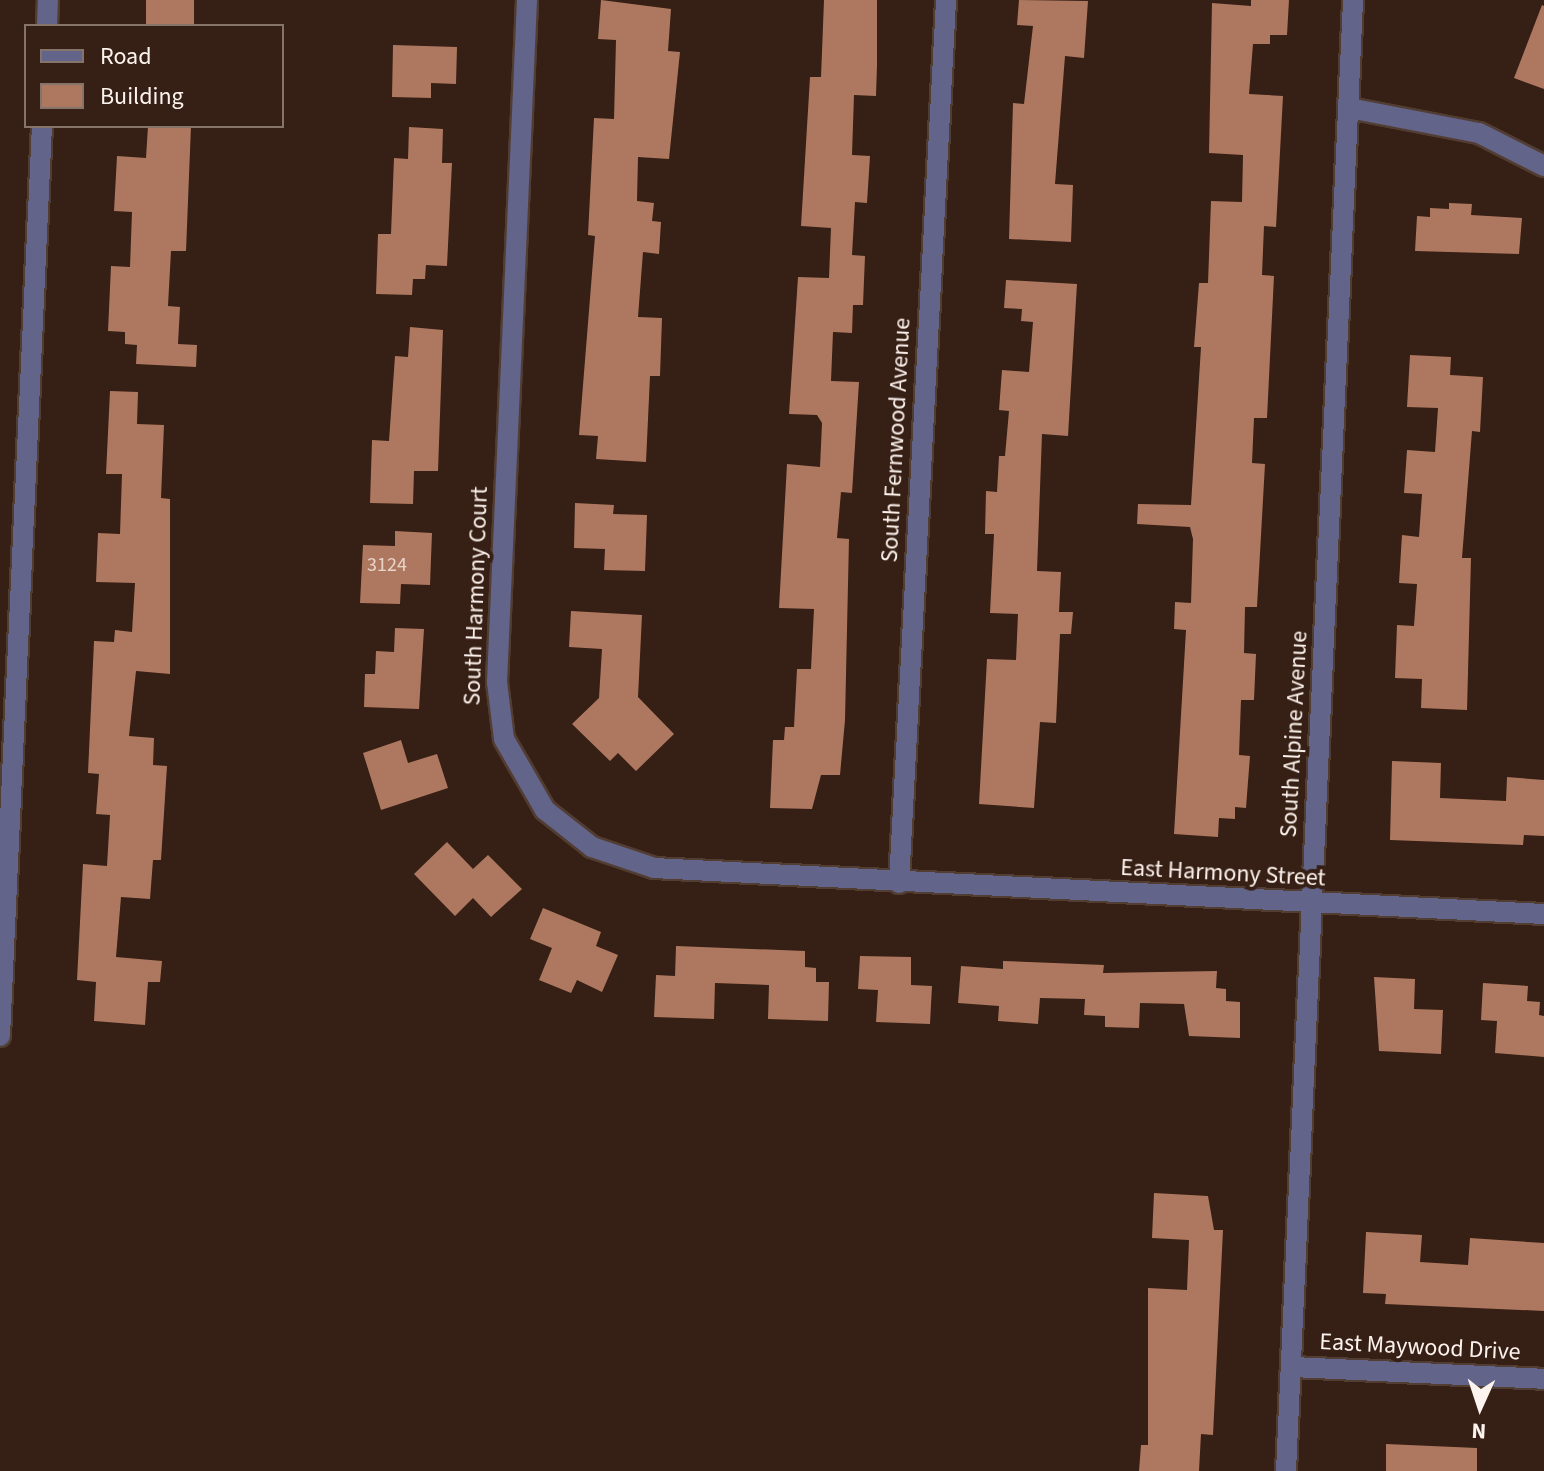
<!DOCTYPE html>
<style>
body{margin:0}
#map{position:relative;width:1544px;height:1471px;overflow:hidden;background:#361f14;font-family:"Source Sans 3",sans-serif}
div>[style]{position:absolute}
.building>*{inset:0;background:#ae7860;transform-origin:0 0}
.roads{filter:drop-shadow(2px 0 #523d33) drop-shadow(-2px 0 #523d33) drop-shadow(0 2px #523d33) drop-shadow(0 -2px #523d33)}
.minor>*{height:20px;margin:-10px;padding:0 10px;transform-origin:10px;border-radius:10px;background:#62648a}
span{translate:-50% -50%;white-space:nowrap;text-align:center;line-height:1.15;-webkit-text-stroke:8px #361f14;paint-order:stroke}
.number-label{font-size:20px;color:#e9d4ca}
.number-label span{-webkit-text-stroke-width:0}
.street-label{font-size:24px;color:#fdf3ee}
.legend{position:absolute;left:24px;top:24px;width:260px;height:104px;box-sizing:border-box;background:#361f14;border:2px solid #86746b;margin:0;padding:10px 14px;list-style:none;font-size:24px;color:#fdf3ee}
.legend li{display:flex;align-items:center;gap:16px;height:40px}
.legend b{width:40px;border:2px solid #86746b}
.north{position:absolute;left:1440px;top:1367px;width:80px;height:80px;-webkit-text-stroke:6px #361f14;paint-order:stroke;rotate:183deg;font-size:22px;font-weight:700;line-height:32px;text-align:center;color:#fdf3ee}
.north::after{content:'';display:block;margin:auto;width:28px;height:36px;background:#fdf3ee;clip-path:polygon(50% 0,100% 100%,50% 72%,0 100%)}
</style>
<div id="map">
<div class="building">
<i style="left:146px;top:0;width:48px;height:25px"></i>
<i style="clip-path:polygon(601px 0,671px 9px,668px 51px,680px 52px,669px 159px,638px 157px,637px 201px,654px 203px,652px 221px,661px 222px,659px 254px,643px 252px,638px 317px,662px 318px,660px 376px,650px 376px,646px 462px,596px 459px,598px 436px,579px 435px,595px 236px,588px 235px,594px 118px,614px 119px,616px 40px,598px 39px)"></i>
<i style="clip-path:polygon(824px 0,877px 0,877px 65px,876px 96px,854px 95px,852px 155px,870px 156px,867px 203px,855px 202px,852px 255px,865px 256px,863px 305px,853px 305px,852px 333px,833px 332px,831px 381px,859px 382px,852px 493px,841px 492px,837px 538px,849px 539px,845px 720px,840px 775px,821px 775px,812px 809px,770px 808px,773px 740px,784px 740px,785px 727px,794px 727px,797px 669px,811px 669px,814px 609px,779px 608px,787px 464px,820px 467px,822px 423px,817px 415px,789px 414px,798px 277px,829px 278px,831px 228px,801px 226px,810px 77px,821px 77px)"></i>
<i style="clip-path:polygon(1019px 0,1088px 1px,1084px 58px,1065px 56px,1055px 184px,1073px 185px,1071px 242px,1009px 239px,1013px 103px,1024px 104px,1033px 26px,1017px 25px)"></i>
<i style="clip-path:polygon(1251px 0,1289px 0,1287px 35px,1270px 35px,1270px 44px,1253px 44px,1249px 94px,1283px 96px,1276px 227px,1264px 226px,1262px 275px,1274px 276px,1267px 418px,1254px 418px,1252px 463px,1265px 464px,1257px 607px,1245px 607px,1244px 653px,1256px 654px,1254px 700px,1241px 700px,1239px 755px,1250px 756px,1246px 808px,1235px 807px,1235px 819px,1219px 818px,1218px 837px,1174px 834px,1186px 630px,1174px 629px,1175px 602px,1191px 603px,1193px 539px,1190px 527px,1137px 524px,1138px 504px,1191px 505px,1201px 347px,1194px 347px,1199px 283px,1208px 283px,1211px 201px,1242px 202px,1243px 155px,1209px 153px,1212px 3px,1251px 6px)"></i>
<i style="clip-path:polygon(1542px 5px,1544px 6px,1544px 89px,1514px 78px)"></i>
<i style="clip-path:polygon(393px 45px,457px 47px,456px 84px,431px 83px,431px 98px,392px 97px)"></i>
<i style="clip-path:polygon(148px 126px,191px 126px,186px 251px,171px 251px,168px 306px,180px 307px,178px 344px,197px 345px,196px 367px,136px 364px,137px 345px,125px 344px,125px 332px,108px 331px,111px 266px,130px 267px,132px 212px,114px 211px,117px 156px,146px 158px)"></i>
<i style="clip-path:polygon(409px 127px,443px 129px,442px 163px,452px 163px,447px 266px,426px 265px,425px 279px,413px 279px,412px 295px,376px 294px,378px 234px,391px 234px,394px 158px,408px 159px)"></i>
<i style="clip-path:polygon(1449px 203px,1472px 204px,1471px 215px,1522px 218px,1519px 254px,1415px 251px,1417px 216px,1430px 217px,1430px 208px,1449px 209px)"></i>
<i style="clip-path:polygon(1006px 280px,1077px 284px,1068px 436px,1042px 434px,1037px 571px,1061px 572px,1059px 612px,1073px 612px,1071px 634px,1060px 634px,1056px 723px,1040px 722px,1034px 808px,979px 804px,987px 659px,1016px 660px,1018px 614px,990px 613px,994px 534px,985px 534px,986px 491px,997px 492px,999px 456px,1005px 456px,1009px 411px,999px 410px,1002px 370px,1029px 372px,1033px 322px,1021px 321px,1022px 309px,1004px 308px)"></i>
<i style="clip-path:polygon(410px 327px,443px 330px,438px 471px,414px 471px,413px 504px,370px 503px,372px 440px,389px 441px,395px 356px,408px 357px)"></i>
<i style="clip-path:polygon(1410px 355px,1451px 357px,1450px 375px,1483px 377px,1480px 432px,1472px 431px,1462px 558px,1471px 558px,1467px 710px,1421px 708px,1422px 679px,1395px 678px,1397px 625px,1414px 626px,1417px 584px,1399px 583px,1402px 535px,1419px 537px,1422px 494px,1404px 493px,1407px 450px,1435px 452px,1438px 408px,1407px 407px)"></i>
<i style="clip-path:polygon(110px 391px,138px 392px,137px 424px,164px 425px,161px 498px,170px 499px,170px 674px,136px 671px,129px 736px,154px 738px,153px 765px,167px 766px,161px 860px,153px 860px,150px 899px,121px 897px,116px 957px,162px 961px,160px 982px,148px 982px,145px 1025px,94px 1021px,96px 982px,77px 980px,83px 864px,107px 866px,110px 815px,96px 814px,99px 774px,88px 773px,94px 641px,114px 642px,115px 630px,132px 632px,135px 583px,96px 582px,98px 533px,120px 534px,122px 474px,106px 474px)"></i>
<i style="clip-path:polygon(575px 503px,614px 505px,613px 514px,647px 515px,645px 571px,604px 570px,605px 549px,574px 548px)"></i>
<i style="clip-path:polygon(395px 531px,432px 533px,430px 585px,401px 584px,400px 604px,360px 603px,363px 545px,395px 546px)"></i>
<i style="clip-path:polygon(571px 611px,642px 615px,638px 697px,674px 734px,636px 771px,618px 753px,610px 761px,572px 724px,599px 698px,602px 649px,569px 647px)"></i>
<i style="clip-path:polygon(395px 628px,424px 629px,419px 709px,364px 707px,365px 674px,375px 674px,376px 651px,394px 652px)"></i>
<i style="clip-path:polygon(401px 740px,408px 763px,437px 754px,448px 788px,381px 810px,363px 753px)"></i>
<i style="clip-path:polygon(1392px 761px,1441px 763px,1440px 798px,1506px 801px,1507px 777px,1544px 780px,1544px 836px,1524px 835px,1523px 845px,1390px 840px)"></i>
<i style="clip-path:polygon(447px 842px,473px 869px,488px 855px,522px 889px,491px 917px,473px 898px,455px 916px,414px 874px)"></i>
<i style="clip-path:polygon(543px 908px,601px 932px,596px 946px,618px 955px,602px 992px,577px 980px,571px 993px,539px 980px,552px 948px,530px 939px)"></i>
<i style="clip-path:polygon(676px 946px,805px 951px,805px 967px,816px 968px,816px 982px,829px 982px,828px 1021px,768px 1019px,769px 985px,715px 983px,714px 1019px,654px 1017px,656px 975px,675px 976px)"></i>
<i style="clip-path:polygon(860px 956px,911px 957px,911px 985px,932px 986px,930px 1024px,876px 1022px,878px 990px,858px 989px)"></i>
<i style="clip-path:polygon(1003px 961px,1104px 965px,1103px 973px,1217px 971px,1216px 988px,1226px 989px,1226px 1001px,1240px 1002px,1240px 1038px,1189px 1036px,1184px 1004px,1140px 1003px,1139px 1028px,1105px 1027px,1105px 1016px,1084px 1015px,1085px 999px,1040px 998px,1038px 1024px,998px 1021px,999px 1006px,958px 1003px,961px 966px,1003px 969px)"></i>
<i style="clip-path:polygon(1374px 977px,1415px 979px,1414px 1009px,1443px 1010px,1441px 1054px,1379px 1051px)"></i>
<i style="clip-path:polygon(1483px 983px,1528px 986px,1527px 1001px,1540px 1002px,1539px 1015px,1544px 1016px,1544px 1057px,1495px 1053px,1497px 1021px,1481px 1020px)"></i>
<i style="clip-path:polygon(1154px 1193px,1208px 1196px,1214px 1230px,1223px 1230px,1213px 1435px,1201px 1434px,1199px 1471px,1139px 1471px,1141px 1445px,1148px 1445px,1148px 1288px,1187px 1290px,1189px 1240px,1152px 1238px)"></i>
<i style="clip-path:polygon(1366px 1232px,1422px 1235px,1420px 1262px,1468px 1265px,1470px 1238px,1544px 1243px,1544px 1311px,1385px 1304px,1386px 1294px,1363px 1293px)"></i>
<i style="clip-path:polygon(1386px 1444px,1477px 1448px,1477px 1471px,1386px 1471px)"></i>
</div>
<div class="roads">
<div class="minor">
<i style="left:527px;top:0;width:683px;rotate:92.52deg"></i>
<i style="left:497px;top:682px;width:57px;rotate:83deg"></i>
<i style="left:504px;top:739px;width:82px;rotate:60deg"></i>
<i style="left:545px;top:810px;width:60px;rotate:38.2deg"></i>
<i style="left:592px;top:847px;width:65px;rotate:18.7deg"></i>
<i style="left:654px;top:868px;width:891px;rotate:2.96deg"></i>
<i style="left:47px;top:26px;width:26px;rotate:-88deg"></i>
<i style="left:1349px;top:108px;width:132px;rotate:10.9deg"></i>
<i style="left:1479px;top:133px;width:73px;rotate:26.9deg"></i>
<i style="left:899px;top:883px;width:884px;rotate:-86.95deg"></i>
<i style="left:0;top:1036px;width:911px;rotate:-87.36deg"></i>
<i style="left:1293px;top:1367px;width:251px;rotate:2.7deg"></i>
<i style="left:1286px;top:1471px;width:1473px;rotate:-87.39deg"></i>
</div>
</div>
<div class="number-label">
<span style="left:387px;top:565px">3124</span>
</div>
<div class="street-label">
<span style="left:896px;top:440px;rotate:-87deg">South Fernwood Avenue</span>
<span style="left:476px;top:596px;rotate:-88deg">South Harmony Court</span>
<span style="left:1294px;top:734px;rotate:-87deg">South Alpine Avenue</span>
<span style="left:1223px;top:873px;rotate:3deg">East Harmony Street</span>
<span style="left:1420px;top:1347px;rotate:3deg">East Maywood Drive</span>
</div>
<ul class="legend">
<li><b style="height:10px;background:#62648a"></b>Road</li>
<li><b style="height:22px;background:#ae7860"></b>Building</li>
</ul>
<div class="north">N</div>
</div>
